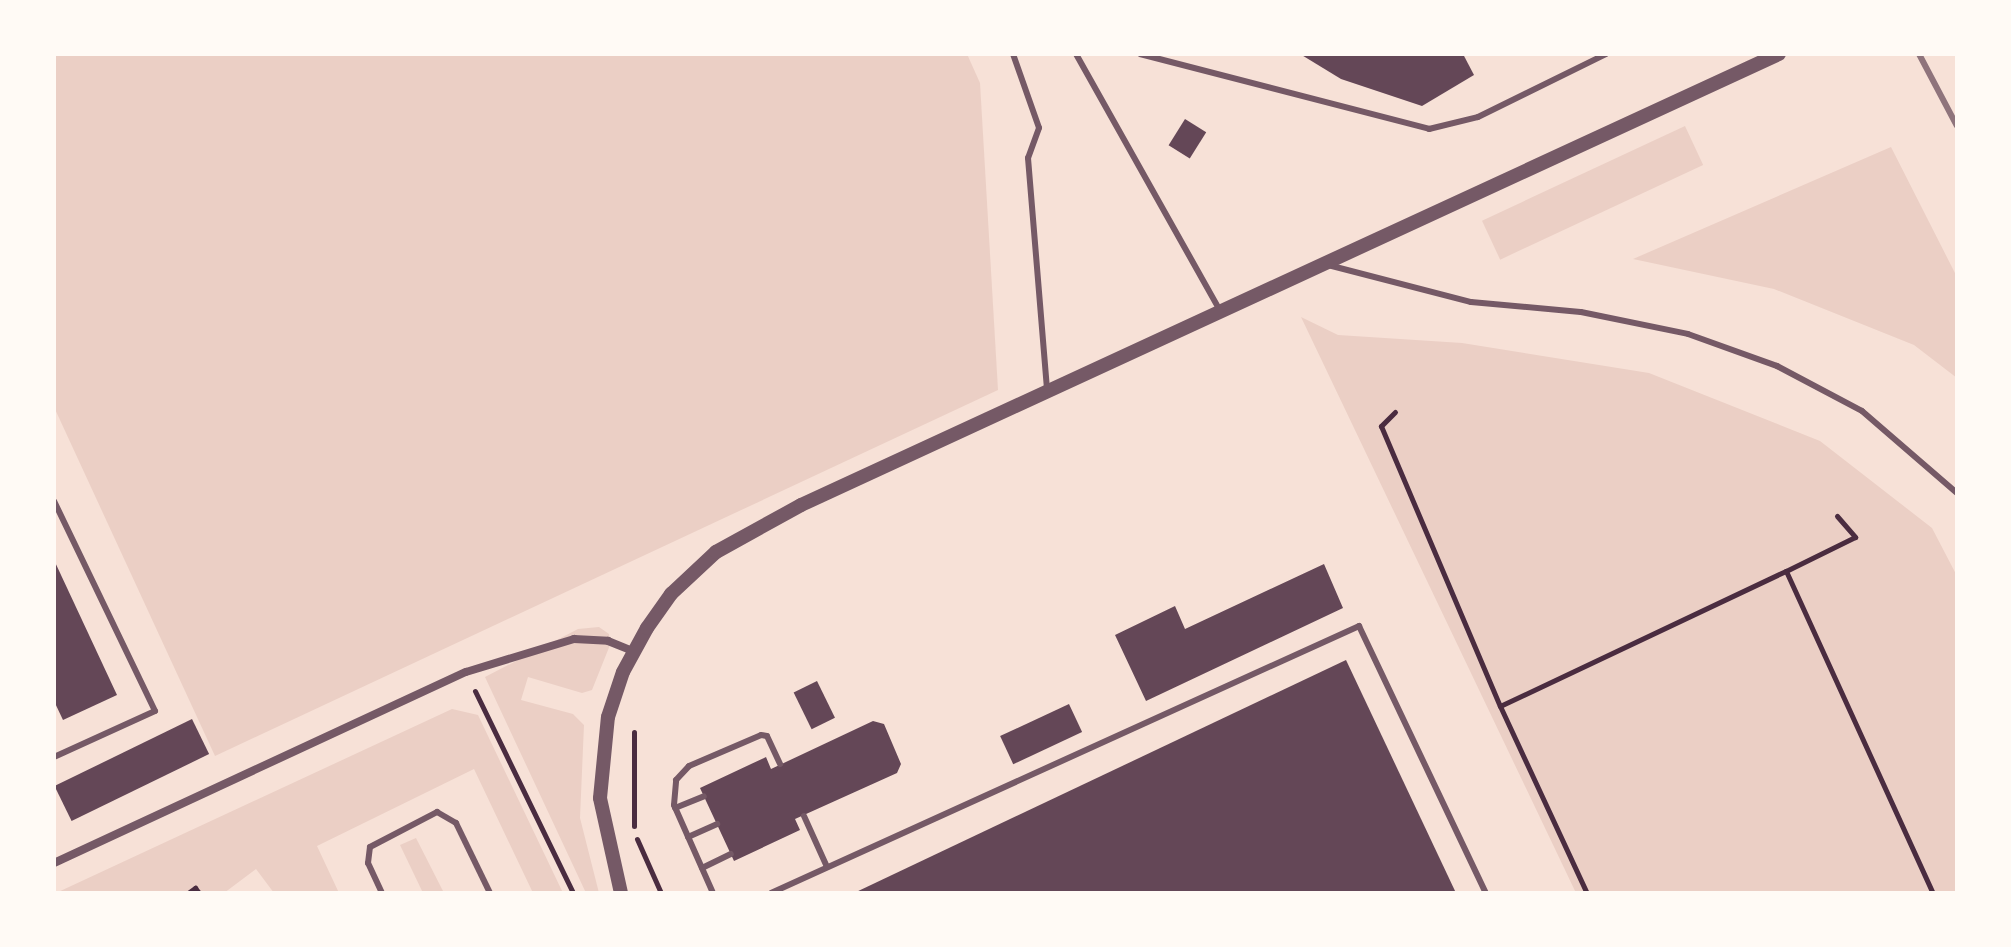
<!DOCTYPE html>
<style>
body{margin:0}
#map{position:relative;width:2011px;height:947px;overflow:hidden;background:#f7e1d7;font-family:"Space Grotesk",sans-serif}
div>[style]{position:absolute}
.green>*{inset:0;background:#ebcfc5;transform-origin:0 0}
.building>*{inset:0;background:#644757;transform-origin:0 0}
.path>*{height:5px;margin:-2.5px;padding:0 2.5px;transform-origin:2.5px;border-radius:2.5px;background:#4a2c40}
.service>*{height:6px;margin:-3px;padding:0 3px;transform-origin:3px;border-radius:3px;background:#755966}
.minor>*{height:8px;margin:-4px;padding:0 4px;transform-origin:4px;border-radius:4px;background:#755966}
.tertiary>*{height:14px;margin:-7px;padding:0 7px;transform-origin:7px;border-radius:7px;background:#755966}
.rail>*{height:6px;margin:-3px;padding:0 3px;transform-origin:3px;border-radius:3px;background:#8f747c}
span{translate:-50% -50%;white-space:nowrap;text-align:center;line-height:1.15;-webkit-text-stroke:6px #fffaf5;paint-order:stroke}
.frame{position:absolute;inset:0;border:56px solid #fffaf5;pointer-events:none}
</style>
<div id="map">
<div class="green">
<i style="clip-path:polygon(54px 54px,967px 54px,980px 83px,998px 390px,215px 756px,54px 407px)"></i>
<i style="left:1685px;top:126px;width:43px;height:224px;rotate:65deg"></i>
<i style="clip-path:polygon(1891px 147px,1957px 277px,1957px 378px,1914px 345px,1774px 289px,1633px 259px)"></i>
<i style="clip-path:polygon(1301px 317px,1338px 335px,1462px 343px,1649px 373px,1820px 441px,1932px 528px,1957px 576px,1957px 893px,1576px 893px)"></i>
<i style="clip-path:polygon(599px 627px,609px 634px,610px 645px,592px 690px,582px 693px,528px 677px,521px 700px,573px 714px,584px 725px,580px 818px,599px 893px,586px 893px,485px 677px,578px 629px)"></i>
<i style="clip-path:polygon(452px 709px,478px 715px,563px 893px,533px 893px,474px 769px,317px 846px,339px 893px,274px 893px,256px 869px,224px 893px,56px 893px)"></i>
<i style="clip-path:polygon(416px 838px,444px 893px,423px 893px,400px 845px)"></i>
</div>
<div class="building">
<i style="clip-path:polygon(1300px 54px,1463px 54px,1474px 75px,1422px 106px,1341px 79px)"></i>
<i style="left:1185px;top:119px;width:25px;height:31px;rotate:32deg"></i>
<i style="clip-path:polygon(54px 560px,117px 695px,63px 720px,54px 701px)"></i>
<i style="clip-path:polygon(1324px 564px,1343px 608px,1146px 701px,1115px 635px,1175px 606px,1185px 629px)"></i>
<i style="clip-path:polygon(1346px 660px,1456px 893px,854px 893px)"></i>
<i style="left:817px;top:681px;width:41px;height:26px;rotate:64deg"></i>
<i style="left:1069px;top:704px;width:31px;height:76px;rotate:65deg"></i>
<i style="left:192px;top:719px;width:39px;height:153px;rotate:64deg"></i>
<i style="clip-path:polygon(873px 721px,884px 724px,901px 764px,897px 773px,795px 819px,800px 830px,734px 861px,700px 788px,766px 757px,771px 769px)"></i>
</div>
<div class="path">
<i style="left:1395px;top:412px;width:20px;rotate:135deg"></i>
<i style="left:1381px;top:426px;width:304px;rotate:67deg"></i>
<i style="left:1500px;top:706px;width:206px;rotate:65.1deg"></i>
<i style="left:1837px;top:516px;width:28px;rotate:49deg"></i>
<i style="left:1855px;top:537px;width:77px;rotate:153.8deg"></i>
<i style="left:1786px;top:571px;width:354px;rotate:65.5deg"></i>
<i style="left:475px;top:691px;width:225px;rotate:64.1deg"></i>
<i style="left:1500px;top:706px;width:316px;rotate:-25.3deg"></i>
<i style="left:634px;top:826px;width:94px;rotate:-90deg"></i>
<i style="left:637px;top:839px;width:59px;rotate:66deg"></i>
<i style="left:188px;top:893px;width:9px;rotate:-36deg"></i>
<i style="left:195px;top:888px;width:6px;rotate:51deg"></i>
</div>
<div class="service">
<i style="left:1013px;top:54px;width:78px;rotate:70.6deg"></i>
<i style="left:1039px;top:128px;width:32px;rotate:110deg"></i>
<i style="left:1028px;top:158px;width:232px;rotate:85.3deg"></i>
<i style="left:1076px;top:54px;width:296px;rotate:60.7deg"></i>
<i style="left:1140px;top:54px;width:299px;rotate:14.5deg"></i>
<i style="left:1429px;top:129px;width:50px;rotate:-13.8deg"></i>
<i style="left:1478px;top:117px;width:143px;rotate:-26.2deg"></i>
<i style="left:1328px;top:265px;width:148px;rotate:14.5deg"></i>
<i style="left:1471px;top:302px;width:110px;rotate:5.2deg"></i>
<i style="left:1581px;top:312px;width:109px;rotate:11.6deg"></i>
<i style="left:1688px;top:334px;width:95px;rotate:19.8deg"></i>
<i style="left:1777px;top:366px;width:96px;rotate:27.9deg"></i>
<i style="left:1862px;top:411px;width:125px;rotate:40.8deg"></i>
<i style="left:54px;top:501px;width:233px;rotate:64.3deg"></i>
<i style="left:155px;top:711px;width:111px;rotate:155.5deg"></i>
<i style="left:675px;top:808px;width:31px;rotate:-22deg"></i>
<i style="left:804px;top:816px;width:56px;rotate:65.7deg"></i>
<i style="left:688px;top:837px;width:32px;rotate:-24deg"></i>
<i style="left:702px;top:868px;width:32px;rotate:-26deg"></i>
<i style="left:382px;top:893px;width:33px;rotate:-115deg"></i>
<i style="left:368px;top:863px;width:16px;rotate:-83deg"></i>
<i style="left:370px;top:847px;width:76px;rotate:-27.6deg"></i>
<i style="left:437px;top:812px;width:22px;rotate:30deg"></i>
<i style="left:456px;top:823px;width:78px;rotate:64.1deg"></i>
<i style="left:713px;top:893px;width:96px;rotate:-113.9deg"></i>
<i style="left:674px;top:805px;width:25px;rotate:-85deg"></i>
<i style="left:676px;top:780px;width:19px;rotate:-47deg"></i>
<i style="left:689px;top:766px;width:78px;rotate:-23.3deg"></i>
<i style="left:761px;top:735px;width:6px;rotate:9deg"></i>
<i style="left:767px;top:736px;width:31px;rotate:65deg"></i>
<i style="left:771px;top:893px;width:646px;rotate:-24.42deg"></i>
<i style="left:1359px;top:626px;width:296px;rotate:64.6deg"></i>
</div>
<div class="minor">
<i style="left:54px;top:863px;width:454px;rotate:-24.9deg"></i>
<i style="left:466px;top:672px;width:113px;rotate:-17deg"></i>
<i style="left:574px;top:639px;width:34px;rotate:3deg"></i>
<i style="left:608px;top:641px;width:27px;rotate:22deg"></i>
</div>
<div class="tertiary">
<i style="left:621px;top:893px;width:97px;rotate:-102.5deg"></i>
<i style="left:600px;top:798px;width:81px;rotate:-84.4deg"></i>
<i style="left:608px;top:717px;width:47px;rotate:-71.6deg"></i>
<i style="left:623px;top:672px;width:50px;rotate:-61.4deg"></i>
<i style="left:647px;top:628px;width:42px;rotate:-54.8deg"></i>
<i style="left:671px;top:594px;width:62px;rotate:-43deg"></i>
<i style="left:716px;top:552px;width:97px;rotate:-28.9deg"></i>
<i style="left:801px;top:505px;width:1077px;rotate:-24.76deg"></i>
</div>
<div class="rail">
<i style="left:1919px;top:54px;width:81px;rotate:62.2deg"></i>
</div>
<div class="frame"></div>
</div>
